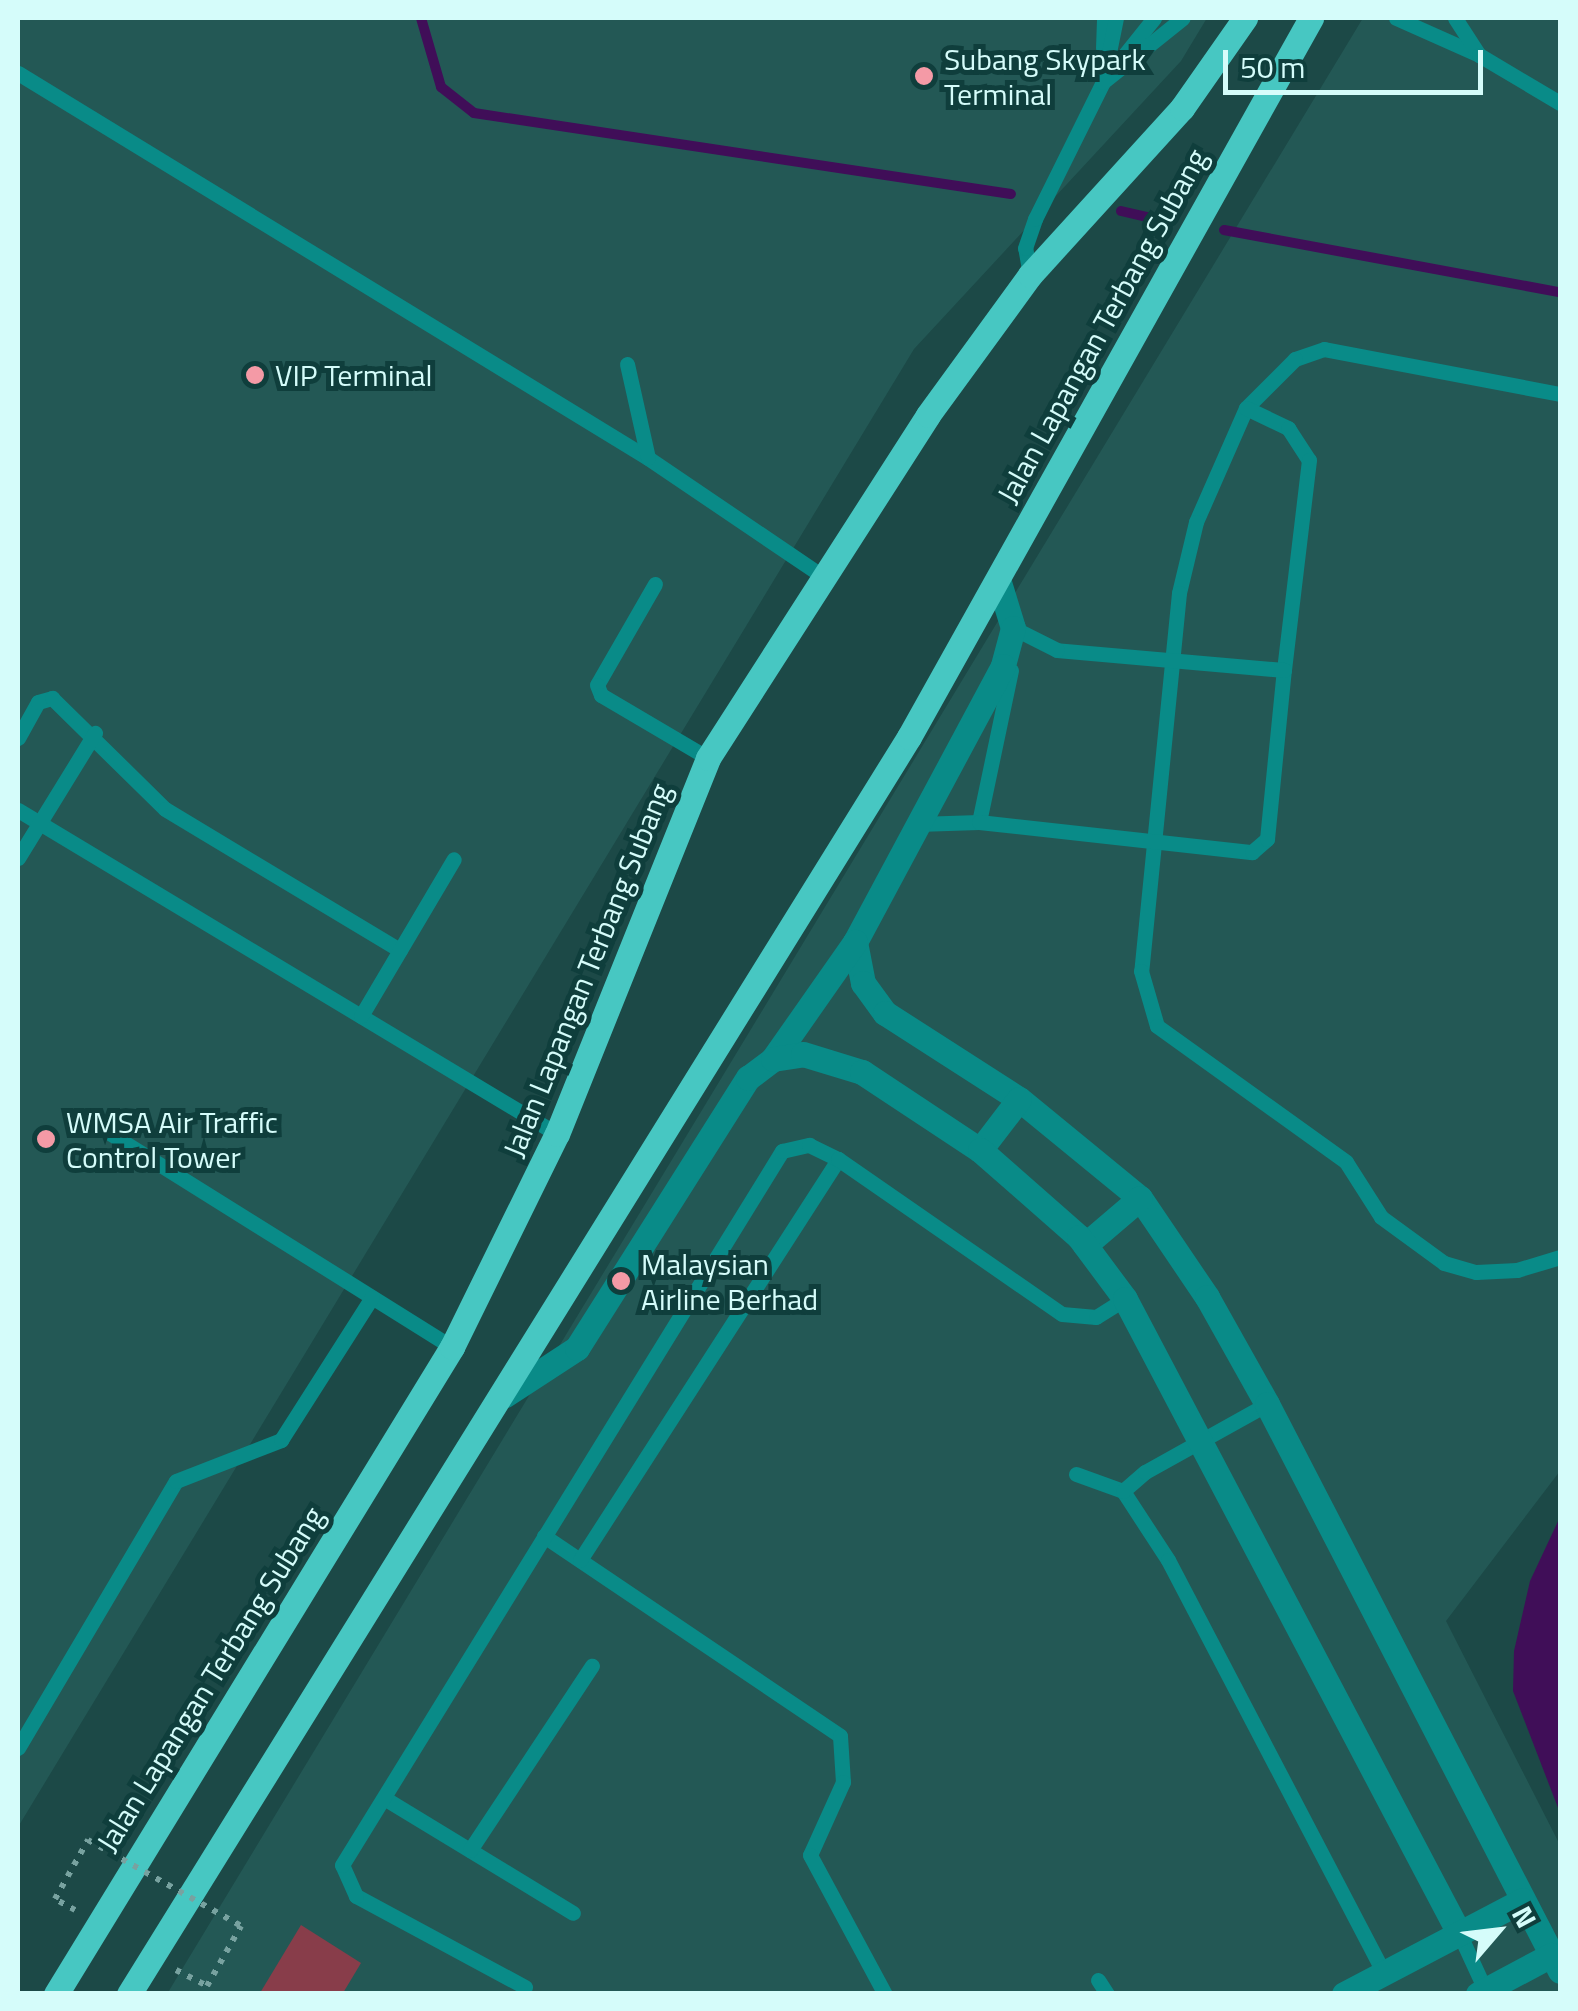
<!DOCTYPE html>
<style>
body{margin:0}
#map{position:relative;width:1578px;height:2011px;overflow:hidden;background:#1c4947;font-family:"Titillium Web",sans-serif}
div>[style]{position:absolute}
.built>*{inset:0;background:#235855}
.green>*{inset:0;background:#883d4a}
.water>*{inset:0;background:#400e58}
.stream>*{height:10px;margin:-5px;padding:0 5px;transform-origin:5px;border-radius:5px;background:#400e58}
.path>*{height:6px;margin-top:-3px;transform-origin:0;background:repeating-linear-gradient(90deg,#78a2a0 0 5px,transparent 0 13px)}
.lane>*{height:15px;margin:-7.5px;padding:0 7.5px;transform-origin:7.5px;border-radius:7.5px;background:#098b88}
.street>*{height:25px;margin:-12.5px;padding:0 12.5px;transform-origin:12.5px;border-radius:12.5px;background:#098b88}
.primary>*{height:25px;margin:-12.5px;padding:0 12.5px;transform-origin:12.5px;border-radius:12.5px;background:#47c7c2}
.path-bridge>*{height:6px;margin-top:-3px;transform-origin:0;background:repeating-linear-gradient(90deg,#78a2a0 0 5px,transparent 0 13px)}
.dots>*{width:28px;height:28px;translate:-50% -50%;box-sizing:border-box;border:5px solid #0f3e3c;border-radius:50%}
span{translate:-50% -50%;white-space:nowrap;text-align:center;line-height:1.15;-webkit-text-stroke:10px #0f3e3c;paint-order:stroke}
.poi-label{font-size:30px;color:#d5fcfa}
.left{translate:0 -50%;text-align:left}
.street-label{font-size:30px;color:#d5fcfa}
.frame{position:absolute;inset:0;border:20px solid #d5fcfa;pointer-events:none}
.north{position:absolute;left:1448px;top:1881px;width:100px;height:100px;-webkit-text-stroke:8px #0f3e3c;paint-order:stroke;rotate:62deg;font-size:28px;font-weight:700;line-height:40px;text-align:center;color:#d5fcfa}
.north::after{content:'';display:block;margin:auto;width:35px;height:45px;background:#d5fcfa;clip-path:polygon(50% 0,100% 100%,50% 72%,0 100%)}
.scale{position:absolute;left:1223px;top:50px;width:260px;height:45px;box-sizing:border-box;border:5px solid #d5fcfa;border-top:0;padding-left:12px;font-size:30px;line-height:35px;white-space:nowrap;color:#d5fcfa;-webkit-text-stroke:8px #0f3e3c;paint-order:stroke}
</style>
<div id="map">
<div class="built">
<i style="clip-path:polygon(18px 18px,1207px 18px,1181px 61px,914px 349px,18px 1827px)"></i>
<i style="clip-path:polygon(1363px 18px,1560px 18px,1560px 1471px,1446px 1621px,1560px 1845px,1560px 1993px,167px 1994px)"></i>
</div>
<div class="green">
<i style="clip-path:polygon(301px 1925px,361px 1963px,343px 1993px,260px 1993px)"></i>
</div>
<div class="water">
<i style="clip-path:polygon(1560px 1517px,1560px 1813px,1513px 1691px,1514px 1651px,1530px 1581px)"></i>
</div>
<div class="stream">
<i style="left:421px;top:18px;width:72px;rotate:73.8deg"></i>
<i style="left:441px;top:87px;width:42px;rotate:38.2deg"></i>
<i style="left:474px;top:113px;width:543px;rotate:8.58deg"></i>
<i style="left:1121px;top:211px;width:36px;rotate:13deg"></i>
<i style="left:1224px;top:230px;width:342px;rotate:10.5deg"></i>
</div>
<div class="path">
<i style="left:75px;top:1910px;width:23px;rotate:-151deg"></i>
<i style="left:55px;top:1899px;width:68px;rotate:-60.8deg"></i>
<i style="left:176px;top:1970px;width:35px;rotate:27deg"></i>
<i style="left:207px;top:1986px;width:69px;rotate:-60.5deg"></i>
</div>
<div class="lane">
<i style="left:1396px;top:18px;width:91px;rotate:24deg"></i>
<i style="left:1479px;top:55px;width:44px;rotate:-123deg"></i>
<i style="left:1103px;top:48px;width:30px;rotate:-88deg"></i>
<i style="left:1479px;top:55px;width:94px;rotate:30.7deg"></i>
<i style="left:1118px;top:63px;width:58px;rotate:-51.3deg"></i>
<i style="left:18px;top:73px;width:738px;rotate:31.43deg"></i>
<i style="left:648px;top:458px;width:212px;rotate:34.1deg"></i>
<i style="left:1103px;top:82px;width:65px;rotate:-78.5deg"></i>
<i style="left:1030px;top:275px;width:27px;rotate:-100deg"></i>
<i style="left:1025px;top:248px;width:31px;rotate:-71deg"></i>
<i style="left:1035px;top:219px;width:153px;rotate:-63.6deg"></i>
<i style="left:1103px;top:82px;width:102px;rotate:-38.7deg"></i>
<i style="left:627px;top:364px;width:96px;rotate:77.4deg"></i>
<i style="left:1560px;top:394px;width:240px;rotate:-169.2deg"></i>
<i style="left:1324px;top:349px;width:31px;rotate:161deg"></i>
<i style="left:1295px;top:359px;width:69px;rotate:135deg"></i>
<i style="left:1246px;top:408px;width:124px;rotate:113.7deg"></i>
<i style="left:1196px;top:522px;width:73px;rotate:103.5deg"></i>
<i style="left:1179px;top:593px;width:380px;rotate:95.7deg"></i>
<i style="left:1141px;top:971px;width:57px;rotate:73.8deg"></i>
<i style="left:1157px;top:1026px;width:233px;rotate:35.7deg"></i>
<i style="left:1346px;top:1162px;width:65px;rotate:57.5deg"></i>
<i style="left:1381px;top:1217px;width:78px;rotate:36.1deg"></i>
<i style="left:1444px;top:1263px;width:33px;rotate:16deg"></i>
<i style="left:1476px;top:1272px;width:41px;rotate:-2.8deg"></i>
<i style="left:1517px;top:1270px;width:45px;rotate:-16.8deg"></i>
<i style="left:1246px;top:408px;width:47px;rotate:25.5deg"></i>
<i style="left:1288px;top:428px;width:38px;rotate:57deg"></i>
<i style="left:1309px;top:460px;width:211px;rotate:96.8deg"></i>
<i style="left:655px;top:584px;width:116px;rotate:119.9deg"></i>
<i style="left:597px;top:685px;width:11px;rotate:68deg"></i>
<i style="left:601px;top:695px;width:124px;rotate:30.5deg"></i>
<i style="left:18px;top:738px;width:41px;rotate:-60.9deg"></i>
<i style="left:38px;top:702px;width:15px;rotate:-16deg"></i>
<i style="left:52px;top:698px;width:158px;rotate:44.5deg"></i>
<i style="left:165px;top:809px;width:274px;rotate:31deg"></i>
<i style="left:18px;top:810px;width:629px;rotate:31.01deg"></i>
<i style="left:979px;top:822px;width:155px;rotate:-78.1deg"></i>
<i style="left:917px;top:824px;width:62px;rotate:-1.8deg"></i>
<i style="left:979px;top:822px;width:275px;rotate:6.3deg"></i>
<i style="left:1252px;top:852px;width:20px;rotate:-41deg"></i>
<i style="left:1267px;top:839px;width:170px;rotate:-84.3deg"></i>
<i style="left:1284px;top:670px;width:228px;rotate:-175deg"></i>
<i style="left:1057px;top:650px;width:49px;rotate:-153.4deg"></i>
<i style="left:18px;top:858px;width:147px;rotate:-58.4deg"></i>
<i style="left:361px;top:1016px;width:182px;rotate:-59.4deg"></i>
<i style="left:111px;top:1134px;width:402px;rotate:32deg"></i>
<i style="left:1076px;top:1474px;width:50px;rotate:19.9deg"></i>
<i style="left:1123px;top:1491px;width:82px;rotate:56.9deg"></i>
<i style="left:1168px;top:1560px;width:466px;rotate:62.4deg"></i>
<i style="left:1123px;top:1491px;width:29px;rotate:-41deg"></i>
<i style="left:1145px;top:1472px;width:140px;rotate:-29.1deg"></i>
<i style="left:544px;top:1536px;width:357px;rotate:34deg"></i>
<i style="left:840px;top:1736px;width:46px;rotate:86.3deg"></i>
<i style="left:843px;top:1782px;width:80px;rotate:114.3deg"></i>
<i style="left:810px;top:1855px;width:158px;rotate:61.7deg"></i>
<i style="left:580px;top:1560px;width:477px;rotate:-57.2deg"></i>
<i style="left:18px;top:1748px;width:310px;rotate:-59.4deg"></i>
<i style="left:176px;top:1481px;width:113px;rotate:-21.3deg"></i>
<i style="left:281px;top:1440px;width:169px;rotate:-57.5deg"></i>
<i style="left:384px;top:1798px;width:221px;rotate:31.3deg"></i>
<i style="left:470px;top:1850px;width:221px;rotate:-56.5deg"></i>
<i style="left:1459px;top:1933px;width:67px;rotate:65.3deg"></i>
<i style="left:1098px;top:1980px;width:17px;rotate:57deg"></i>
<i style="left:525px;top:1987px;width:192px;rotate:-151.7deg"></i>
<i style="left:356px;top:1896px;width:34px;rotate:-114deg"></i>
<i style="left:342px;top:1865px;width:839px;rotate:-58.36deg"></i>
<i style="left:782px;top:1151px;width:28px;rotate:-13deg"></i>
<i style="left:809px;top:1145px;width:32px;rotate:26deg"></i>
<i style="left:838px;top:1159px;width:272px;rotate:34.7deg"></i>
<i style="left:1062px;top:1314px;width:34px;rotate:5deg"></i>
<i style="left:1096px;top:1317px;width:34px;rotate:-32deg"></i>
</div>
<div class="street">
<i style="left:998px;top:579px;width:51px;rotate:73deg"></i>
<i style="left:1013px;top:628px;width:39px;rotate:105deg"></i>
<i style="left:1003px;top:666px;width:313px;rotate:118.2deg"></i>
<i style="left:855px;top:942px;width:42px;rotate:79deg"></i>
<i style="left:863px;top:983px;width:37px;rotate:54deg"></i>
<i style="left:885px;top:1013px;width:159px;rotate:32.7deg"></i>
<i style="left:1019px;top:1099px;width:156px;rotate:39.3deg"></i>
<i style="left:1140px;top:1198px;width:120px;rotate:55.9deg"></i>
<i style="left:1207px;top:1297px;width:123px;rotate:60.7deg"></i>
<i style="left:1267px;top:1404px;width:638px;rotate:62.67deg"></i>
<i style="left:773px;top:1059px;width:143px;rotate:-55deg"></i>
<i style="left:980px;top:1150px;width:64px;rotate:-52.6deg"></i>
<i style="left:1085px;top:1245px;width:72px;rotate:-40.5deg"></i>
<i style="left:505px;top:1395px;width:86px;rotate:-33.1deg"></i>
<i style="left:577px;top:1348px;width:320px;rotate:-57.7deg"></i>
<i style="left:748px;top:1078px;width:31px;rotate:-37deg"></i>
<i style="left:773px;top:1059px;width:30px;rotate:-9deg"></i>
<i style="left:803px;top:1054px;width:62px;rotate:17deg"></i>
<i style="left:862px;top:1072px;width:141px;rotate:33.5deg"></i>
<i style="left:980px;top:1150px;width:132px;rotate:41.3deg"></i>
<i style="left:1079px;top:1237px;width:77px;rotate:53.4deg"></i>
<i style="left:1125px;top:1299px;width:717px;rotate:62.22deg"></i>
<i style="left:1344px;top:1994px;width:202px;rotate:-27.7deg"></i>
<i style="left:1478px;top:1994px;width:83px;rotate:-28.1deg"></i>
</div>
<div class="primary">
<i style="left:56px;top:1994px;width:759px;rotate:-58.53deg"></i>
<i style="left:452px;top:1347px;width:237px;rotate:-63.8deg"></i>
<i style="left:557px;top:1134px;width:405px;rotate:-68.1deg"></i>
<i style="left:708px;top:758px;width:407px;rotate:-57.3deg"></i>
<i style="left:928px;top:415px;width:173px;rotate:-53.9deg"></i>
<i style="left:1030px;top:275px;width:226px;rotate:-47.7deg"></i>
<i style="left:1182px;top:108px;width:110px;rotate:-55deg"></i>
<i style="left:129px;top:1994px;width:1479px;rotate:-58.18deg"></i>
<i style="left:909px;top:737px;width:824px;rotate:-60.79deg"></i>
</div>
<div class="path-bridge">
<i style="left:88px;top:1840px;width:176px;rotate:29.3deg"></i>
</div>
<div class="dots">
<i style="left:924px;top:76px;background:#f49aa6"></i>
<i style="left:255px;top:375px;background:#f49aa6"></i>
<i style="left:46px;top:1139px;background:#f49aa6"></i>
<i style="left:621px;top:1281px;background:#f49aa6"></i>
</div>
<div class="poi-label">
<span class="left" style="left:944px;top:76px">Subang Skypark<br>Terminal</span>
<span class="left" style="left:275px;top:375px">VIP Terminal</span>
<span class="left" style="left:66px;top:1139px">WMSA Air Traffic<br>Control Tower</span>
<span class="left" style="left:641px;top:1281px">Malaysian<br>Airline Berhad</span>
</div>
<div class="street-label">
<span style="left:1102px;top:326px;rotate:-61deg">Jalan Lapangan Terbang Subang</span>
<span style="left:587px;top:970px;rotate:-68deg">Jalan Lapangan Terbang Subang</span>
<span style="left:210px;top:1679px;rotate:-58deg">Jalan Lapangan Terbang Subang</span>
</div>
<div class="frame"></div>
<div class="north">N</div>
<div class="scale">50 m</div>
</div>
